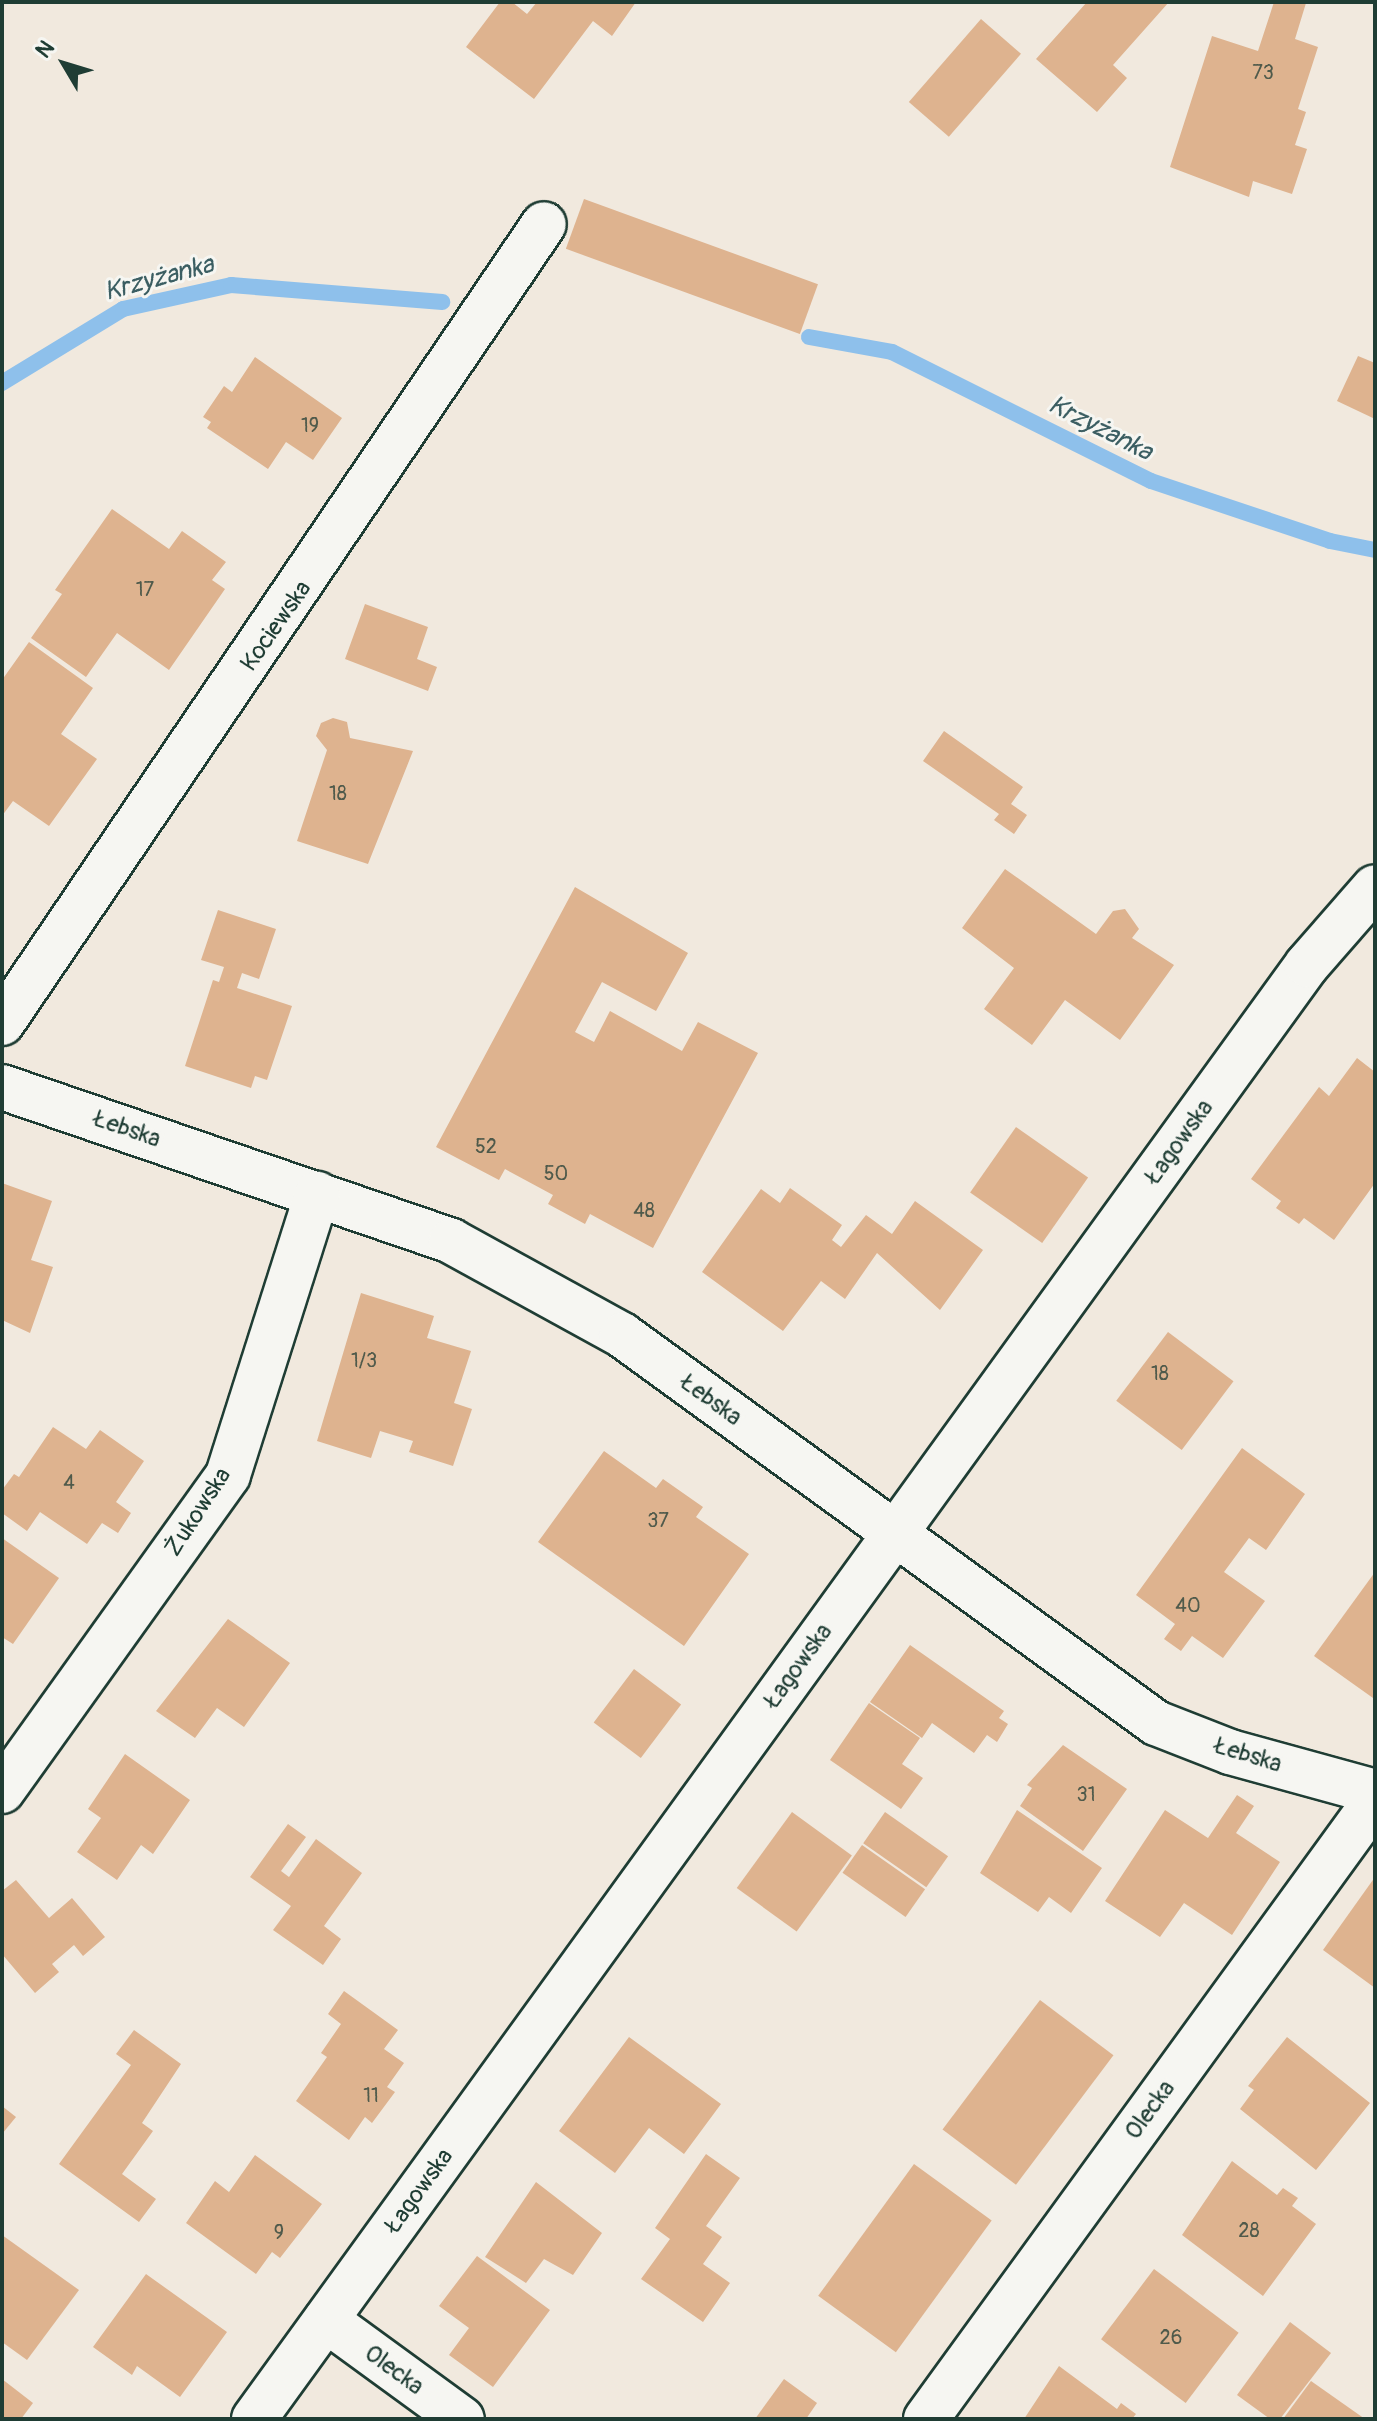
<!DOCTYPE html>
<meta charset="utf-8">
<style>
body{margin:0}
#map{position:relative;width:1377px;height:2421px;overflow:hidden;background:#f1e9de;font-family:Pangolin,sans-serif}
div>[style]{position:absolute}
.stream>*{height:16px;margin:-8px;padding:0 8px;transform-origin:8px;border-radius:8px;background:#8ec0eb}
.building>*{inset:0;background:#deb38f;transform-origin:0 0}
.roads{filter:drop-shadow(2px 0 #1f3d34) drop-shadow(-2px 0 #1f3d34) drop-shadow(0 2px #1f3d34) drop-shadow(0 -2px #1f3d34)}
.minor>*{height:44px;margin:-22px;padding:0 22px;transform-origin:22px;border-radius:22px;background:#f6f6f2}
span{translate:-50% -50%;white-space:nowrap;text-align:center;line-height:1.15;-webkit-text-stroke:6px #f6f6f2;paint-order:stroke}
.number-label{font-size:20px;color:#4f5a4b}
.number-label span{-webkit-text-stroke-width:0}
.street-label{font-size:24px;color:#1f3d34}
.water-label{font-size:26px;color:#3b5e62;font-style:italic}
.frame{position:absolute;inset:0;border:4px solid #1f3d34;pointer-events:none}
.north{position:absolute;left:24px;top:24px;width:80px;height:80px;-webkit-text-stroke:6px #f6f6f2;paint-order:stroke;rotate:308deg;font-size:22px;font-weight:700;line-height:32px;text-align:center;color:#1f3d34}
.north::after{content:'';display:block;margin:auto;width:28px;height:36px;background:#1f3d34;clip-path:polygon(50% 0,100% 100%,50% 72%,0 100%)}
</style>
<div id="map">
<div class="stream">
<i style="left:809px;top:337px;width:84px;rotate:10.2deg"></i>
<i style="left:892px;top:352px;width:289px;rotate:26.5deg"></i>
<i style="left:1151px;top:481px;width:189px;rotate:18.5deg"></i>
<i style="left:1330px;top:541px;width:46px;rotate:11.3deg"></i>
<i style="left:2px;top:383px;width:142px;rotate:-31.4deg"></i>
<i style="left:123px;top:309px;width:111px;rotate:-12.5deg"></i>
<i style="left:231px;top:285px;width:212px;rotate:4.6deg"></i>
</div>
<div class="building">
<i style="clip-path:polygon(500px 2px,512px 2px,527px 14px,537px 2px,636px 2px,612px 36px,593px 21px,534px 99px,466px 47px)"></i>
<i style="clip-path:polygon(1087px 2px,1169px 2px,1113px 65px,1127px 78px,1097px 112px,1036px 59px)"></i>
<i style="clip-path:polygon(1274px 2px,1306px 3px,1295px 39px,1318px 47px,1298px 109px,1306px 112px,1295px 145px,1307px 149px,1292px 194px,1253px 181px,1249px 197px,1170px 167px,1212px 36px,1258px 51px)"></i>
<i style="left:981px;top:19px;width:53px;height:110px;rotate:41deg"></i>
<i style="left:584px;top:199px;width:249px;height:53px;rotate:20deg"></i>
<i style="clip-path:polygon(1358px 356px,1375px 363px,1375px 419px,1337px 401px)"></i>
<i style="clip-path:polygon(255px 357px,342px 418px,313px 460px,286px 442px,268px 469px,207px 428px,211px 422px,203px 417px,224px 386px,232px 392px)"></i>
<i style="clip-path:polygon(112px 509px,169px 549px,182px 531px,226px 562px,212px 580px,225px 589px,169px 670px,117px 633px,86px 677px,31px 638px,62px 594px,55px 590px)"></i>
<i style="clip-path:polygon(365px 604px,428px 627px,417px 659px,437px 667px,428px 691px,345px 659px)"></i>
<i style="clip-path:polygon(29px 642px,93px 688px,61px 734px,97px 759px,49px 826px,13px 801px,2px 816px,2px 680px)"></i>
<i style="clip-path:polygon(333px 718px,347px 722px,350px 738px,413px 751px,368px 864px,297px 841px,327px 750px,316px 736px,321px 723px)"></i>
<i style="clip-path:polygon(944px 731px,1023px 787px,1011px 804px,1027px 815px,1014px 834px,994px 820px,999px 814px,923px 761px)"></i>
<i style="clip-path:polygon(1005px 869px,1096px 934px,1113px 911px,1125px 909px,1139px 929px,1132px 938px,1174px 965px,1120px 1040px,1065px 1000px,1032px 1045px,984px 1009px,1014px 968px,962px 928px)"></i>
<i style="clip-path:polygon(575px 887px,688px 953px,656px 1011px,602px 982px,575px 1032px,594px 1042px,610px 1011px,682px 1051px,698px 1022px,758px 1053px,653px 1248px,590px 1214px,585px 1224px,548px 1204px,553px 1195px,505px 1169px,499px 1180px,436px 1147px)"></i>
<i style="clip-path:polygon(218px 910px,276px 929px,259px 979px,242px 973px,237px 988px,292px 1006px,267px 1080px,255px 1076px,251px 1088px,185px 1066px,213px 980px,219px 982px,224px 967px,201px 960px)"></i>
<i style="clip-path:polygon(1357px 1058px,1375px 1072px,1375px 1183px,1334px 1240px,1304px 1218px,1299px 1224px,1276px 1208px,1281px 1201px,1251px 1179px,1319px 1087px,1329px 1096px)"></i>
<i style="left:1016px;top:1127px;width:88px;height:80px;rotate:35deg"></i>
<i style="clip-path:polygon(2px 1183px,52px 1201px,31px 1260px,53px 1267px,30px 1333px,2px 1320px)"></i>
<i style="clip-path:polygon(790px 1188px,842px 1225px,832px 1240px,841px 1247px,866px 1215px,892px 1234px,915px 1201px,983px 1250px,940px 1310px,877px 1253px,845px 1299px,821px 1281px,783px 1331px,702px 1272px,761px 1189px,780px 1203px)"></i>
<i style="clip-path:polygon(361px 1293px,434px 1316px,427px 1338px,471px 1351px,454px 1403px,472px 1409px,453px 1466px,409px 1452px,413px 1441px,380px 1431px,371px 1458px,317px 1441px)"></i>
<i style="left:1168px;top:1332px;width:82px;height:86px;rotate:37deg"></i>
<i style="clip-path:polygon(53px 1427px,86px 1449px,100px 1430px,144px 1461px,116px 1502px,131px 1513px,118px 1533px,102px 1523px,87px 1544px,40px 1512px,27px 1531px,2px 1513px,2px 1490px,14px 1474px,19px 1477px)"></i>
<i style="clip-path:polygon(1242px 1448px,1305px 1494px,1266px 1550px,1249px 1538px,1224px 1572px,1265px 1601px,1223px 1658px,1192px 1636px,1181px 1651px,1164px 1639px,1175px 1624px,1136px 1595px)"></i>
<i style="clip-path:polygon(604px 1451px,656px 1488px,663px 1479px,703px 1507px,696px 1517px,749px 1554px,684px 1646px,538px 1542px)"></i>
<i style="clip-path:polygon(2px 1538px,59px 1578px,13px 1644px,2px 1637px)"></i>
<i style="clip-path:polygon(1375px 1572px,1375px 1694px,1373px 1698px,1314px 1656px)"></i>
<i style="clip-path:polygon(228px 1619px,290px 1663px,244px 1727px,217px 1708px,195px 1738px,156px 1711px)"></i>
<i style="clip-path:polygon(910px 1645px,1004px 1711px,999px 1718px,1008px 1724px,997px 1742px,987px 1735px,974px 1753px,932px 1723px,922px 1738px,870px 1702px)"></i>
<i style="left:634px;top:1669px;width:59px;height:67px;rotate:37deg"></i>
<i style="clip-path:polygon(869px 1703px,920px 1738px,902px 1764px,923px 1778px,901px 1809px,830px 1760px)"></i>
<i style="clip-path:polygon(1063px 1745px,1127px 1789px,1083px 1851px,1020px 1806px,1032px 1788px,1027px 1785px)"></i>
<i style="clip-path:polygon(125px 1754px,190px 1800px,153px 1854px,141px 1845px,117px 1880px,77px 1852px,101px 1818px,88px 1809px)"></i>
<i style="clip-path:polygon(1237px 1795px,1254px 1806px,1236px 1833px,1280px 1862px,1232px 1935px,1184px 1903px,1160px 1937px,1105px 1901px,1165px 1810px,1208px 1838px)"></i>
<i style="clip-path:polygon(1017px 1810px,1102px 1868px,1071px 1913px,1049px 1897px,1038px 1912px,980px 1873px)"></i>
<i style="left:792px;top:1812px;width:74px;height:94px;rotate:36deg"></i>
<i style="left:885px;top:1812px;width:77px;height:38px;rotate:35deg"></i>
<i style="clip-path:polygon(288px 1824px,306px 1837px,281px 1871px,289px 1877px,316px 1839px,362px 1873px,324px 1926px,341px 1939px,323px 1965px,273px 1930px,291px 1906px,250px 1877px)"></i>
<i style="left:862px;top:1845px;width:77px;height:34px;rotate:35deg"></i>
<i style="clip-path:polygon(1375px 1877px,1375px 1988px,1323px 1950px)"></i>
<i style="clip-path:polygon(16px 1880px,49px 1918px,72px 1898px,105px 1937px,83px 1956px,74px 1945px,52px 1964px,59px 1972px,35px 1993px,2px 1954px,2px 1891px)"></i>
<i style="clip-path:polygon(344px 1991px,398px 2030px,384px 2049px,404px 2063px,387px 2087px,395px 2092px,372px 2123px,365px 2117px,349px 2140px,296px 2101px,327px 2057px,321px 2053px,341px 2024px,328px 2014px)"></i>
<i style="left:1040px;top:2000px;width:92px;height:162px;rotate:37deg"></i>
<i style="clip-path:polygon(134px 2030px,181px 2064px,142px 2123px,153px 2131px,122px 2174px,156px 2199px,139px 2222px,59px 2164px,131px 2065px,116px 2054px)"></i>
<i style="clip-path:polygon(629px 2037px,721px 2104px,684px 2154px,649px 2128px,615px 2173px,559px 2131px)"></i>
<i style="clip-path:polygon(1287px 2037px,1370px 2103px,1316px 2170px,1240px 2109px,1254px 2090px,1248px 2086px)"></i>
<i style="clip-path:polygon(2px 2106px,16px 2117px,2px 2134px)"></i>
<i style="clip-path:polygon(706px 2154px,740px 2178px,706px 2226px,722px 2237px,703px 2264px,730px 2283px,703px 2322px,641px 2279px,670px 2239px,655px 2228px)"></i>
<i style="clip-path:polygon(255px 2155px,322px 2204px,280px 2258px,272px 2252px,256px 2274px,186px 2223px,215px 2181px,229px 2192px)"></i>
<i style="clip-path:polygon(1232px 2161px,1277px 2195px,1283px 2188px,1298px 2198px,1292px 2206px,1316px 2224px,1263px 2296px,1182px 2235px)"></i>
<i style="left:914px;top:2164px;width:96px;height:163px;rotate:36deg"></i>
<i style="clip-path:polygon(536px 2182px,602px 2233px,573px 2275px,544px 2259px,526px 2283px,485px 2257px)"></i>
<i style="clip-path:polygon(2px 2235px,79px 2290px,27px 2360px,2px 2342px)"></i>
<i style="clip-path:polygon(477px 2256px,550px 2310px,493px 2387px,449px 2355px,469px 2328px,439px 2306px)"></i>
<i style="left:1154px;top:2269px;width:106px;height:88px;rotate:37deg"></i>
<i style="clip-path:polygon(146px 2274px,227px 2332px,180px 2397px,137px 2366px,132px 2375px,93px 2347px)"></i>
<i style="clip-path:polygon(1290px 2322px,1331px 2353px,1280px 2419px,1270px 2419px,1237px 2395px)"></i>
<i style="clip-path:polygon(1059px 2366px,1117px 2409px,1121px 2403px,1136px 2414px,1132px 2419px,1024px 2419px)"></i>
<i style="clip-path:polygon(2px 2379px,33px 2403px,21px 2419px,2px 2419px)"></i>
<i style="clip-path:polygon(784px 2379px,817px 2403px,806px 2419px,755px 2419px)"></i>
<i style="clip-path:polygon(1311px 2381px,1365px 2419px,1283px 2419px)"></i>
</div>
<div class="roads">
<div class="minor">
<i style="left:2px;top:1023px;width:965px;rotate:-55.85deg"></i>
<i style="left:2px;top:1087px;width:475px;rotate:18.9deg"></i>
<i style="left:451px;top:1241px;width:195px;rotate:28.8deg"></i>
<i style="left:622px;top:1335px;width:660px;rotate:36deg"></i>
<i style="left:1156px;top:1723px;width:79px;rotate:21.4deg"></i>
<i style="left:1230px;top:1752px;width:150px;rotate:15.4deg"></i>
<i style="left:2px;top:1791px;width:388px;rotate:-54.4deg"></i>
<i style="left:228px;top:1475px;width:295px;rotate:-72.4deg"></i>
<i style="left:326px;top:2320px;width:168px;rotate:36.1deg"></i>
<i style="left:254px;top:2419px;width:1795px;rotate:-54.09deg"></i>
<i style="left:1307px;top:965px;width:103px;rotate:-48.9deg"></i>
<i style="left:926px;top:2419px;width:764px;rotate:-54deg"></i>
</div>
</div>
<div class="number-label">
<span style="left:1263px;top:72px">73</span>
<span style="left:310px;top:425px">19</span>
<span style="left:145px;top:589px">17</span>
<span style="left:338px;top:793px">18</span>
<span style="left:486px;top:1146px">52</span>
<span style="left:556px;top:1173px">50</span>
<span style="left:644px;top:1210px">48</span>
<span style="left:364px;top:1360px">1/3</span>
<span style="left:1160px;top:1373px">18</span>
<span style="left:69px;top:1482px">4</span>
<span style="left:658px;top:1520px">37</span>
<span style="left:1188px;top:1605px">40</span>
<span style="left:1086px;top:1794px">31</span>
<span style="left:371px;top:2095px">11</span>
<span style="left:1249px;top:2230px">28</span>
<span style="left:279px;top:2232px">9</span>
<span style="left:1171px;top:2337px">26</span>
</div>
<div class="street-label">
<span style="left:276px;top:626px;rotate:-55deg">Kociewska</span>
<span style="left:127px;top:1129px;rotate:19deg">Łebska</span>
<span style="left:1179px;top:1142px;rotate:-54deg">Łagowska</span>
<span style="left:711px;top:1400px;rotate:36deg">Łebska</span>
<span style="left:198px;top:1512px;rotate:-57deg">Żukowska</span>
<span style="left:798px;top:1666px;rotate:-54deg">Łagowska</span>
<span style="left:1248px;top:1755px;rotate:17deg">Łebska</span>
<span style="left:1150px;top:2110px;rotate:-54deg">Olecka</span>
<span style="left:419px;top:2191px;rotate:-54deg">Łagowska</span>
<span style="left:394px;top:2370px;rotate:36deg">Olecka</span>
</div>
<div class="water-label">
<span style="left:159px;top:279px;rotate:-15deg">Krzyżanka</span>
<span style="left:1100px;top:429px;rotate:27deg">Krzyżanka</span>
</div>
<div class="frame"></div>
<div class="north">N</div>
</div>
